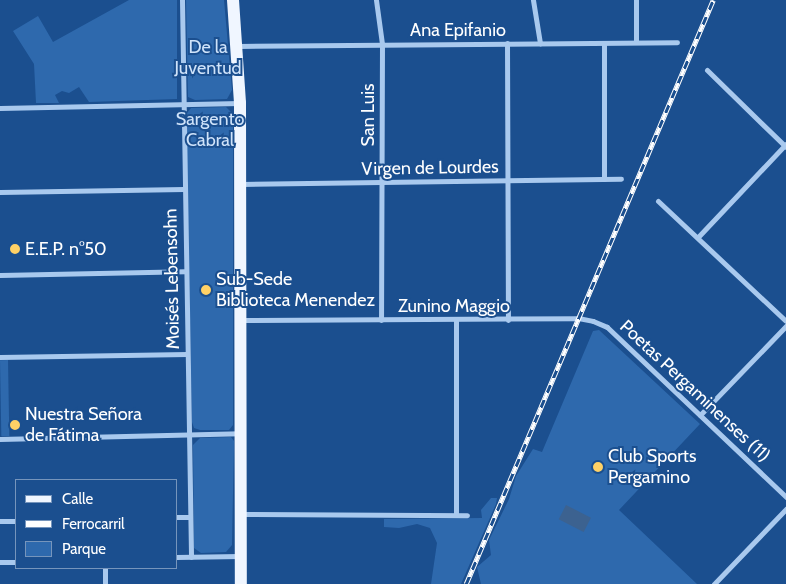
<!DOCTYPE html>
<meta charset="utf-8">
<style>
body{margin:0}
#map{position:relative;width:786px;height:584px;overflow:hidden;background:#1b4f8f;font-family:Cabin,sans-serif}
div>[style]{position:absolute}
.green>*{inset:0;background:#2e69ad;transform-origin:0 0}
.water>*{inset:0;background:#3c6290;transform-origin:0 0}
.street>*{height:5px;margin:-2.5px;padding:0 2.5px;transform-origin:2.5px;border-radius:2.5px;background:#a9c9ee}
.primary>*{height:12px;margin:-6px;padding:0 6px;transform-origin:6px;border-radius:6px;background:#f0f6ff}
.rail>*{height:4.5px;margin-top:-2.25px;transform-origin:0;background:repeating-linear-gradient(90deg,#1b4f8f 0 8px,#fff 0 16px);box-sizing:border-box;border-block:1px solid #fff}
.dots>*{width:14px;height:14px;translate:-50% -50%;box-sizing:border-box;border:2px solid #1b4f8f;border-radius:50%}
span{translate:-50% -50%;white-space:nowrap;text-align:center;line-height:1.15;-webkit-text-stroke:4px #1b4f8f;paint-order:stroke}
.street-label{font-size:18px;color:#fff}
.park-label{font-size:18px;color:#cfe3fa}
.poi-label{font-size:18px;color:#fff}
.left{translate:0 -50%;text-align:left}
.legend{position:absolute;left:15px;top:479px;width:162px;height:90px;box-sizing:border-box;background:#1b4f8f;border:1px solid #7695bc;margin:0;padding:6px 9px;list-style:none;font-size:15px;color:#fff}
.legend li{display:flex;align-items:center;gap:10px;height:25px}
.legend b{width:25px;border:1px solid #7695bc}
</style>
<div id="map">
<div class="green">
<i style="clip-path:polygon(129px 0,177px 0,177px 99px,89px 102px,79px 87px,69px 93px,62px 91px,55px 95px,59px 103px,36px 103px,34px 64px,13px 31px,38px 16px,53px 42px)"></i>
<i style="clip-path:polygon(186px 0,224px 0,232px 90px,227px 99px,195px 100px,188px 97px)"></i>
<i style="clip-path:polygon(226px 107px,233px 114px,233px 425px,229px 430px,200px 430px,194px 428px,192px 422px,186px 114px,191px 108px)"></i>
<i style="clip-path:polygon(599px 330px,700px 424px,619px 510px,697px 584px,481px 584px,477px 567px,491px 555px,489px 540px,509px 499px,516px 476px,533px 449px,542px 452px,593px 331px)"></i>
<i style="left:8px;top:360px;width:76px;height:8px;rotate:89deg"></i>
<i style="clip-path:polygon(200px 438px,231px 437px,234px 441px,232px 545px,226px 552px,201px 553px,194px 548px,193px 445px)"></i>
<i style="clip-path:polygon(491px 498px,497px 498px,496px 504px,461px 584px,431px 584px,437px 543px,430px 528px,417px 524px,399px 528px,384px 527px,384px 519px,482px 518px,481px 510px)"></i>
</div>
<div class="water">
<i style="left:566px;top:505px;width:28px;height:16px;rotate:27deg"></i>
</div>
<div class="street">
<i style="left:182px;top:0;width:557px;rotate:89.07deg"></i>
<i style="left:376px;top:0;width:44px;rotate:82.2deg"></i>
<i style="left:382px;top:44px;width:276px;rotate:90.2deg"></i>
<i style="left:533px;top:0;width:44px;rotate:80.8deg"></i>
<i style="left:636px;top:0;width:42px;rotate:90deg"></i>
<i style="left:507px;top:43px;width:277px;rotate:89.8deg"></i>
<i style="left:604px;top:43px;width:136px;rotate:90deg"></i>
<i style="left:238px;top:46px;width:439px;rotate:-0.5deg"></i>
<i style="left:707px;top:70px;width:110px;rotate:44.3deg"></i>
<i style="left:0;top:108px;width:240px;rotate:-1.2deg"></i>
<i style="left:241px;top:184px;width:380px;rotate:-0.8deg"></i>
<i style="left:0;top:192px;width:184px;rotate:-0.9deg"></i>
<i style="left:658px;top:201px;width:175px;rotate:43.2deg"></i>
<i style="left:698px;top:237px;width:128px;rotate:-46.6deg"></i>
<i style="left:0;top:275px;width:185px;rotate:-1.2deg"></i>
<i style="left:241px;top:320px;width:337px;rotate:-0.3deg"></i>
<i style="left:578px;top:318px;width:15px;rotate:11deg"></i>
<i style="left:593px;top:321px;width:15px;rotate:23deg"></i>
<i style="left:607px;top:327px;width:247px;rotate:43.5deg"></i>
<i style="left:456px;top:320px;width:195px;rotate:90deg"></i>
<i style="left:0;top:357px;width:187px;rotate:-0.9deg"></i>
<i style="left:700px;top:415px;width:124px;rotate:-46deg"></i>
<i style="left:0;top:439px;width:240px;rotate:-1.4deg"></i>
<i style="left:241px;top:514px;width:226px;rotate:0.3deg"></i>
<i style="left:176px;top:517px;width:14px"></i>
<i style="left:0;top:521px;width:16px"></i>
<i style="left:176px;top:557px;width:64px;rotate:-0.9deg"></i>
<i style="left:0;top:562px;width:16px"></i>
<i style="left:105px;top:568px;width:16px;rotate:90deg"></i>
<i style="left:714px;top:584px;width:104px;rotate:-46.2deg"></i>
</div>
<div class="primary">
<i style="left:233px;top:0;width:103px;rotate:86.1deg"></i>
<i style="left:240px;top:103px;width:481px;rotate:89.9deg"></i>
</div>
<div class="rail">
<i style="left:466px;top:584px;width:634px;rotate:-67.07deg"></i>
</div>
<div class="dots">
<i style="left:15px;top:249px;background:#ffd166"></i>
<i style="left:206px;top:290px;background:#ffd166"></i>
<i style="left:15px;top:425px;background:#ffd166"></i>
<i style="left:598px;top:467px;background:#ffd166"></i>
</div>
<div class="street-label">
<span style="left:458px;top:30px">Ana Epifanio</span>
<span style="left:368px;top:115px;rotate:-90deg">San Luis</span>
<span style="left:430px;top:168px;rotate:-1deg">Virgen de Lourdes</span>
<span style="left:172px;top:279px;rotate:-91deg">Moisés Lebensohn</span>
<span style="left:454px;top:306px">Zunino Maggio</span>
<span style="left:695px;top:391px;rotate:43deg">Poetas Pergaminenses (11)</span>
</div>
<div class="park-label">
<span style="left:208px;top:58px">De la<br>Juventud</span>
<span style="left:210px;top:130px">Sargento<br>Cabral</span>
</div>
<div class="poi-label">
<span class="left" style="left:25px;top:249px">E.E.P. n°50</span>
<span class="left" style="left:216px;top:290px">Sub-Sede<br>Biblioteca Menendez</span>
<span class="left" style="left:25px;top:425px">Nuestra Señora<br>de Fátima</span>
<span class="left" style="left:608px;top:467px">Club Sports<br>Pergamino</span>
</div>
<ul class="legend">
<li><b style="height:6px;background:#f0f6ff"></b>Calle</li>
<li><b style="height:6px;background:#fff"></b>Ferrocarril</li>
<li><b style="height:14px;background:#2e69ad"></b>Parque</li>
</ul>
</div>
